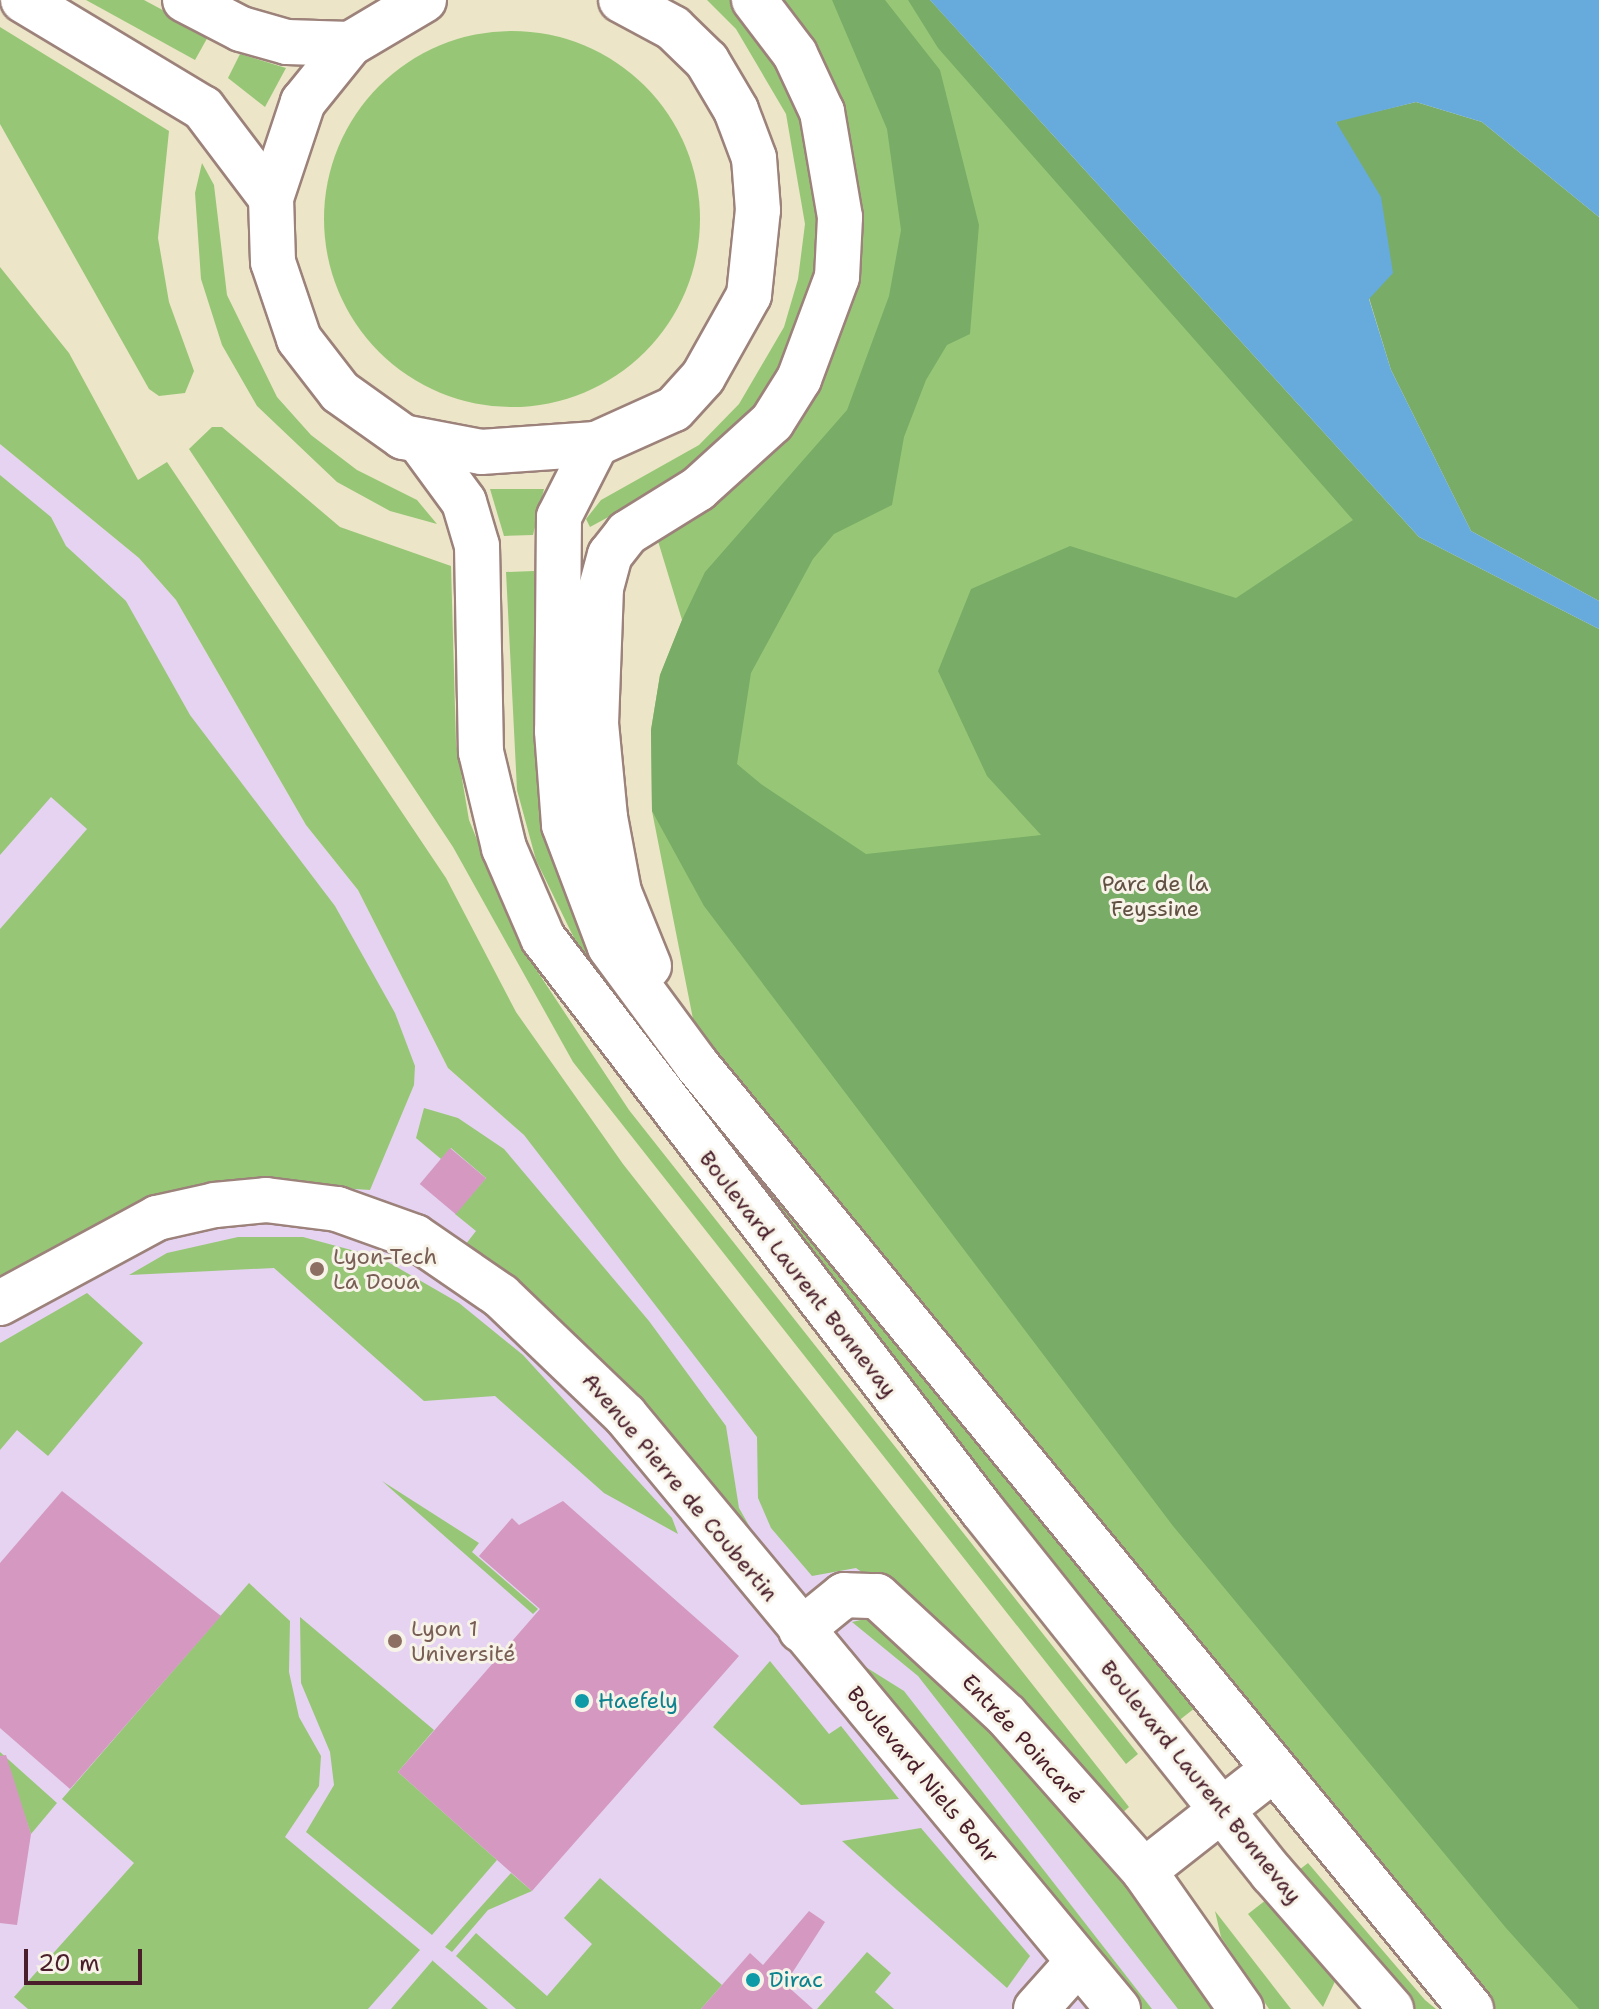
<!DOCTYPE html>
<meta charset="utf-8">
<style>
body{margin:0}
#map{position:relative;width:1599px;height:2009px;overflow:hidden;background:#ede5c8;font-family:"Shantell Sans",sans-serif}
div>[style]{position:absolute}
.built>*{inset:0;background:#e5d3f1}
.green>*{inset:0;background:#97c776}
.round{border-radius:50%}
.forest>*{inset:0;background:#79ac67}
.water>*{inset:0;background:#67abdc}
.building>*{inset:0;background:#d498c1;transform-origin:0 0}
.roads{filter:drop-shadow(2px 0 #9c827a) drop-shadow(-2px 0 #9c827a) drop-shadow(0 2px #9c827a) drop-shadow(0 -2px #9c827a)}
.minor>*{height:44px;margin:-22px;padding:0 22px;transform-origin:22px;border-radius:22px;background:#fff}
.major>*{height:44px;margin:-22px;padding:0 22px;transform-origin:22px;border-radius:22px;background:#fff}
.dots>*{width:22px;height:22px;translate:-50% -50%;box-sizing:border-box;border:4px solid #f7f3e8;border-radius:50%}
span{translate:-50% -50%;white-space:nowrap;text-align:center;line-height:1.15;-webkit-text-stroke:6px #f7f3e8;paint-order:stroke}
.park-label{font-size:22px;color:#615142}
.education-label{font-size:22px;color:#785e54}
.left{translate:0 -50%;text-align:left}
.street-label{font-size:22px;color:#4a1f2b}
.culture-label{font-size:22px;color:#0d838f}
.scale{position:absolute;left:24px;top:1949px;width:118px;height:36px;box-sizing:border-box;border:4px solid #4a1f2b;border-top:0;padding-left:10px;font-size:24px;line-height:28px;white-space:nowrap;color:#4a1f2b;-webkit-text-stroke:6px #f7f3e8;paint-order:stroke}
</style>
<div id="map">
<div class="built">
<i style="clip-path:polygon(0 444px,139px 558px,176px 600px,306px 825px,358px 890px,448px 1068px,524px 1135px,746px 1404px,906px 1636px,1200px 2009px,0 2009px)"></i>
</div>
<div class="green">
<i style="clip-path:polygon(86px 0,144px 0,209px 35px,195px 60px)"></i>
<i style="clip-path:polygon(707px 0,739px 0,797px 84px,827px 248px,799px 349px,719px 457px,590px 527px,586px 519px,601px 500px,699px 445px,739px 404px,784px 327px,798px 279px,805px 224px,786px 114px,736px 29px)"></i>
<i style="clip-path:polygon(772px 0,930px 0,1383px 500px,1599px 2009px,1495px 2009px,731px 1077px,693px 1019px,652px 811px,651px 730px,660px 675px,682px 620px,654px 528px,700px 502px,846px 278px)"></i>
<i style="clip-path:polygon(0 27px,169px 131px,158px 238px,169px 302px,194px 371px,185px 393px,159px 396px,149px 389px,0 124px)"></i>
<i class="round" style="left:324px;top:31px;width:376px;height:376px"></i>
<i style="clip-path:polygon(240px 54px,286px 68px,265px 107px,228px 78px)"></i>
<i style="clip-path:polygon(202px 163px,214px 185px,227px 295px,277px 397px,311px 435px,357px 470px,417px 500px,437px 524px,390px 511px,337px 482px,257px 406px,222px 345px,201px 279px,195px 193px)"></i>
<i style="clip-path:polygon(0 267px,69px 353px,138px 480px,167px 462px,446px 878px,516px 1012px,623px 1164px,1129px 1807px,1114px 1820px,896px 1597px,856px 1568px,812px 1576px,771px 1528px,758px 1498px,757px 1437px,524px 1135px,448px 1068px,358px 890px,306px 825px,176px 600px,139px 558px,0 444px)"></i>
<i style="clip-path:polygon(212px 427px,222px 427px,340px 527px,451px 566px,456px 743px,469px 820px,520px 945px,629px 1110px,1138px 1754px,1126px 1764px,573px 1062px,453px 847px,189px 449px)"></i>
<i style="clip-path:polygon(0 475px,51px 517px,66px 546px,126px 601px,190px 715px,335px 906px,395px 1013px,415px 1066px,414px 1085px,370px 1190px,279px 1184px,0 1283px,0 929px,87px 829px,51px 797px,0 855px)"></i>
<i style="clip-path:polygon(490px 489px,544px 489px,533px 535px,504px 536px)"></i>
<i style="clip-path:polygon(534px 571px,538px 742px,557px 855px,1200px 1704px,1177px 1722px,591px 973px,536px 860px,517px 790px,506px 572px)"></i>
<i style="clip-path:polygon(424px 1108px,458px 1118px,504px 1149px,649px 1321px,726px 1426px,739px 1508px,759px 1543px,562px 1324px,462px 1249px,476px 1231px,455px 1214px,486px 1178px,451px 1148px,441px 1159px,416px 1138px)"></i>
<i style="clip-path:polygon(238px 1237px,303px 1237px,381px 1258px,459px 1303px,523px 1355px,672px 1518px,678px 1534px,604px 1493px,495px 1396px,424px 1401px,274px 1268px,129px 1275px,167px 1253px)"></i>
<i style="clip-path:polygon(87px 1293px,143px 1343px,48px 1456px,17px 1430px,0 1450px,0 1343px)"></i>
<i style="clip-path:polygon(382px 1481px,479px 1543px,472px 1552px,538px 1609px,533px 1614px)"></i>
<i style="clip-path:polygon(249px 1583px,290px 1621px,289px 1672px,299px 1717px,321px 1756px,319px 1786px,285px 1837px,420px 1950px,368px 2009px,28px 2009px,14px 1997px,134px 1863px,62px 1799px)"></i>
<i style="clip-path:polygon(878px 1616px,914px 1642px,1150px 1895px,1228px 2009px,1178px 2009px,918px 1676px,852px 1622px)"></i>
<i style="clip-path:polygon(300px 1617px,434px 1730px,398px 1772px,497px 1860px,432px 1935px,306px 1832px,334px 1785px,330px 1752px,301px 1683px)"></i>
<i style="clip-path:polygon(770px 1661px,829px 1734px,841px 1726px,899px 1799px,801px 1805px,713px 1727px)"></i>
<i style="clip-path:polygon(856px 1661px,904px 1691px,1152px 2009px,1140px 2009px)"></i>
<i style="clip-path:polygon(0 1752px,57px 1803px,31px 1834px,23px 1811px,0 1793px)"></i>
<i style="clip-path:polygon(921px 1828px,1030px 1956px,1007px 1988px,842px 1841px)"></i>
<i style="clip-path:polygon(1308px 1863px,1425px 2000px,1436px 2009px,1414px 2009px,1299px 1870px)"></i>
<i style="clip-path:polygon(511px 1873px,532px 1891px,488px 1910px,452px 1952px,445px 1947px)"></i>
<i style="clip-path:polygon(600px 1878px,722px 1985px,701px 2009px,516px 2009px,456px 1956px,476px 1933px,547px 1996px,592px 1944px,564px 1918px)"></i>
<i style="clip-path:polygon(1271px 1896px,1337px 1977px,1323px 2007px,1248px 1914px)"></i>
<i style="clip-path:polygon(1215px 1911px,1291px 2009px,1269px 2009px,1221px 1937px)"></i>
<i style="clip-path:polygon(867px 1952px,891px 1973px,875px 1992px,894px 2009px,817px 2009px)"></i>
<i style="clip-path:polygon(433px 1960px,433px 1961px,488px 2009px,391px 2009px)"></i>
</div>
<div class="forest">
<i style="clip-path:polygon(832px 0,885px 0,940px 70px,979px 225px,970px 334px,947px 345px,926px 380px,904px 437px,892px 505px,834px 534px,813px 559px,751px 673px,737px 764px,761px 784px,866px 854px,1041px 835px,987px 776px,938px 671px,971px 589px,1070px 546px,1236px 598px,1353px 520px,938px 48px,908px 0,930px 0,1419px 537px,1599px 629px,1599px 2009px,1579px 2009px,1506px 1928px,1173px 1526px,704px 906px,652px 811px,651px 730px,660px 675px,682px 620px,705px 572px,847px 410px,889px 296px,901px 230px,887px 129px)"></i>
<i style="clip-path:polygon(1416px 102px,1482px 122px,1599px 217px,1599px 601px,1471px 531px,1391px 370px,1369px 298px,1336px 121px)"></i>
</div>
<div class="water">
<i style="clip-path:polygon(930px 0,1599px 0,1599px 217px,1482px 122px,1416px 102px,1336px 122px,1381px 197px,1393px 273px,1369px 299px,1391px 370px,1471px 531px,1599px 601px,1599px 629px,1419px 537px)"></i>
</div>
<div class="building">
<i style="left:450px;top:1148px;width:47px;height:47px;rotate:40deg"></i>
<i style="clip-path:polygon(62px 1491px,221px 1616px,70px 1789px,0 1728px,0 1563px)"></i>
<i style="clip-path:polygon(563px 1501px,739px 1656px,532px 1891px,398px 1772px,540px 1609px,479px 1556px,512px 1518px,519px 1525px)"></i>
<i style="clip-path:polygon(6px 1755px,31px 1834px,17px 1925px,0 1923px,0 1756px)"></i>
<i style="clip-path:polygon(809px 1911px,825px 1922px,785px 1984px,813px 2009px,701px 2009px,750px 1953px,763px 1965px)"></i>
</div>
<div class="roads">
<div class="minor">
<i style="left:0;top:1303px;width:179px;rotate:-28.4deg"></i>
<i style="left:157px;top:1218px;width:59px;rotate:-12.6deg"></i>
<i style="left:215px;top:1205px;width:51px;rotate:-5.6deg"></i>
<i style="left:266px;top:1200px;width:72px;rotate:7.2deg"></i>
<i style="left:337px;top:1209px;width:83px;rotate:19.7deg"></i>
<i style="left:415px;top:1237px;width:104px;rotate:34.5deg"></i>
<i style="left:501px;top:1296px;width:172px;rotate:43.8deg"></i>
<i style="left:625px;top:1415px;width:772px;rotate:50.31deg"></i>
<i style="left:801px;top:1630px;width:55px;rotate:-39.1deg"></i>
<i style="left:844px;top:1595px;width:33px;rotate:2deg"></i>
<i style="left:877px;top:1596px;width:176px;rotate:42.7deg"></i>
<i style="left:1006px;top:1715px;width:208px;rotate:48.5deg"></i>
<i style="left:1144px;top:1871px;width:169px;rotate:54.9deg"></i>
<i style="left:1144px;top:1871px;width:164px;rotate:-38.1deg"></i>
<i style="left:1036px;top:2009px;width:63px;rotate:-48.2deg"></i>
</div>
<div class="major">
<i style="left:23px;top:0;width:210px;rotate:31deg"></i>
<i style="left:203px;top:108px;width:113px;rotate:52.9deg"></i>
<i style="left:185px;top:0;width:63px;rotate:27.4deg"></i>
<i style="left:241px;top:29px;width:48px;rotate:15.8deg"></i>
<i style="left:287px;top:42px;width:63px;rotate:1.8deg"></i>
<i style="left:424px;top:0;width:86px;rotate:149.3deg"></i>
<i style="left:350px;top:44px;width:75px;rotate:129deg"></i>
<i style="left:303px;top:102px;width:101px;rotate:108.4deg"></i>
<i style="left:271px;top:198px;width:64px;rotate:88.2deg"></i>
<i style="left:273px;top:262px;width:81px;rotate:71.3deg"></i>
<i style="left:299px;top:339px;width:67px;rotate:52.3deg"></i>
<i style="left:340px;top:392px;width:77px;rotate:35.5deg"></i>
<i style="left:403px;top:437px;width:79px;rotate:10.9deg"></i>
<i style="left:481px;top:452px;width:115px;rotate:-4deg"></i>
<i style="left:596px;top:444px;width:85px;rotate:-24.2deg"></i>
<i style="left:674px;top:409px;width:43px;rotate:-47.8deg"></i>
<i style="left:703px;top:377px;width:94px;rotate:-60.7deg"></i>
<i style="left:749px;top:295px;width:85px;rotate:-84deg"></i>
<i style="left:758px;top:210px;width:52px;rotate:-94.4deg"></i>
<i style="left:754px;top:158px;width:51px;rotate:-110.6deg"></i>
<i style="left:736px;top:110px;width:57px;rotate:-120.6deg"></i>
<i style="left:707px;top:61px;width:47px;rotate:-135.9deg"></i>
<i style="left:673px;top:28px;width:59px;rotate:-151.7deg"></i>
<i style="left:420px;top:442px;width:74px;rotate:53.7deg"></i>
<i style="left:464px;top:502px;width:46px;rotate:73.5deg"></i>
<i style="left:477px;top:546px;width:206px;rotate:88.9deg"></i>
<i style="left:481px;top:752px;width:99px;rotate:76.5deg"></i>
<i style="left:504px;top:848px;width:98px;rotate:66.6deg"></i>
<i style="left:543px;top:938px;width:721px;rotate:52.49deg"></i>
<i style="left:982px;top:1510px;width:465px;rotate:51.4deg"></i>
<i style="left:1272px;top:1873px;width:181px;rotate:48.8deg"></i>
<i style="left:596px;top:444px;width:82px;rotate:116.9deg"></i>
<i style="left:559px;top:517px;width:214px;rotate:90.5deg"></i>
<i style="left:557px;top:731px;width:94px;rotate:85.7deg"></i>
<i style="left:564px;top:825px;width:130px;rotate:69.3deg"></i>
<i style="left:610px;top:947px;width:147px;rotate:53.6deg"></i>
<i style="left:697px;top:1065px;width:1221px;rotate:50.65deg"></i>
<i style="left:649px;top:966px;width:80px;rotate:-112.1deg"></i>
<i style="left:619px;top:892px;width:76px;rotate:-100.6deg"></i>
<i style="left:605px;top:817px;width:93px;rotate:-95.5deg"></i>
<i style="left:596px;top:724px;width:136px;rotate:-87.9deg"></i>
<i style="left:601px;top:588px;width:34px;rotate:-75deg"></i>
<i style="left:610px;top:555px;width:28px;rotate:-52deg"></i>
<i style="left:627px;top:533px;width:84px;rotate:-31.8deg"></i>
<i style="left:698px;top:489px;width:100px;rotate:-42.2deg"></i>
<i style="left:772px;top:422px;width:51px;rotate:-57.9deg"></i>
<i style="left:799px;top:379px;width:109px;rotate:-69.6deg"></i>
<i style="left:837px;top:277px;width:60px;rotate:-87.1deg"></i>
<i style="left:840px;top:217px;width:107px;rotate:-99.7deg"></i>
<i style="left:822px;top:112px;width:64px;rotate:-115deg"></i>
<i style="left:795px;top:54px;width:68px;rotate:-127.2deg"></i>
</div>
</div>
<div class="dots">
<i style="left:317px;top:1269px;background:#8d6e63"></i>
<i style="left:395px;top:1641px;background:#8d6e63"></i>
<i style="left:582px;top:1701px;background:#0f9aa8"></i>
<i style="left:753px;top:1980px;background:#0f9aa8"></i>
</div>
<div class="park-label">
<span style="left:1155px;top:896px">Parc de la<br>Feyssine</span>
</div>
<div class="education-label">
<span class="left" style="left:333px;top:1269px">Lyon-Tech<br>La Doua</span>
<span class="left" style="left:411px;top:1641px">Lyon 1<br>Université</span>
</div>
<div class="street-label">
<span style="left:798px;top:1274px;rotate:52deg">Boulevard Laurent Bonnevay</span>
<span style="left:680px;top:1487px;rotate:50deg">Avenue Pierre de Coubertin</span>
<span style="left:1023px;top:1739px;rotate:47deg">Entrée Poincaré</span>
<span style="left:923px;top:1775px;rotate:50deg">Boulevard Niels Bohr</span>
<span style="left:1201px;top:1782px;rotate:51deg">Boulevard Laurent Bonnevay</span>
</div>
<div class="culture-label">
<span class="left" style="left:598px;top:1701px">Haefely</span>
<span class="left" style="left:769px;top:1980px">Dirac</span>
</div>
<div class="scale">20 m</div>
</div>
